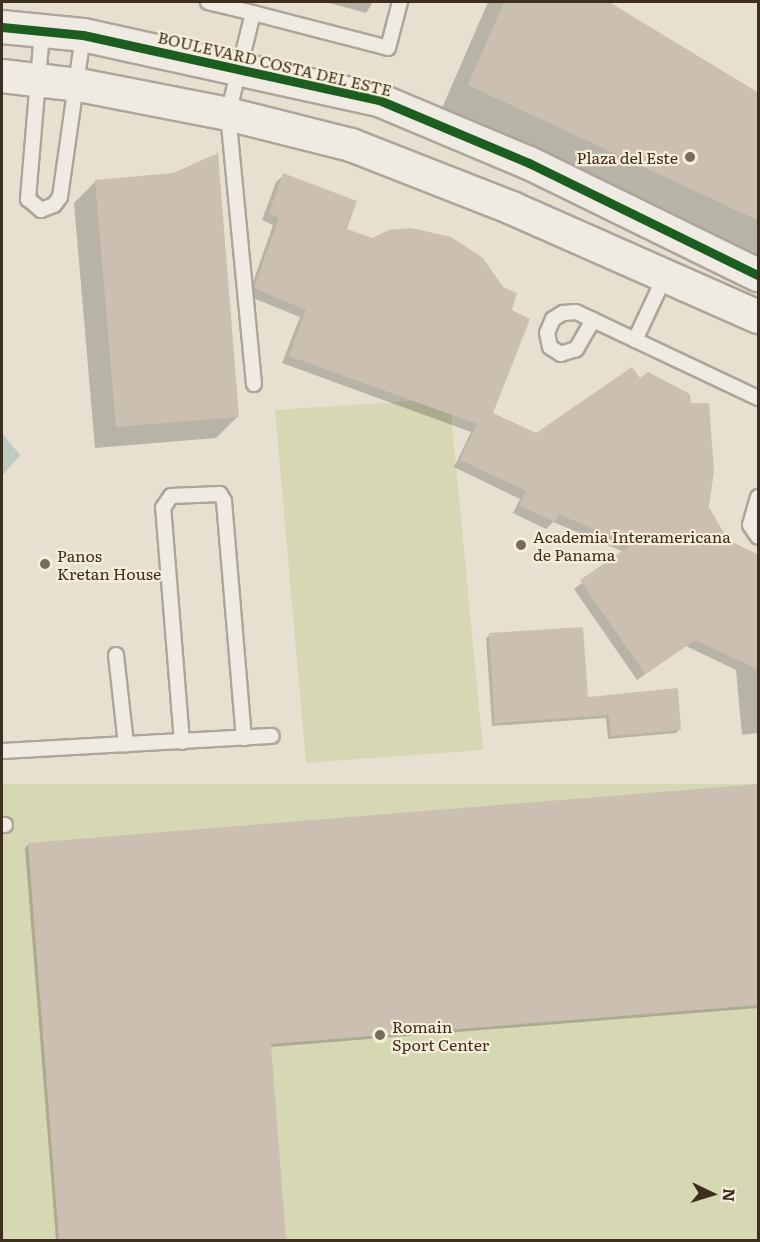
<!DOCTYPE html>
<style>
body{margin:0}
#map{position:relative;width:760px;height:1242px;overflow:hidden;background:#e7e0d1;font-family:Literata,serif}
div>[style]{position:absolute}
.green>*{inset:0;background:#d6d7b3;transform-origin:0 0}
.water>*{inset:0;background:#bcccc2}
.shadow>*{inset:0;background:#0003}
.building>*{inset:0;background:#cbbfb2}
.roads{filter:drop-shadow(2px 0 #ada599) drop-shadow(-2px 0 #ada599) drop-shadow(0 2px #ada599) drop-shadow(0 -2px #ada599)}
.service>*{height:14px;margin:-7px;padding:0 7px;transform-origin:7px;border-radius:7px;background:#efebe3}
.tertiary>*{height:32px;margin:-16px;padding:0 16px;transform-origin:16px;border-radius:16px;background:#efebe3}
.cycleway>*{height:9px;margin:-4.5px;padding:0 4.5px;transform-origin:4.5px;border-radius:4.5px;background:#1b5e20}
.dots>*{width:16px;height:16px;translate:-50% -50%;box-sizing:border-box;border:3px solid #f7eed8;border-radius:50%}
span{translate:-50% -50%;white-space:nowrap;text-align:center;line-height:1.15;-webkit-text-stroke:4.5px #f7eed8;paint-order:stroke}
.street-label{font-size:16px;color:#3d2e20}
.poi-label{font-size:16px;color:#3d2e20}
.right{translate:-100% -50%;text-align:right}
.left{translate:0 -50%;text-align:left}
.frame{position:absolute;inset:0;border:3px solid #3d2e20;pointer-events:none}
.north{position:absolute;left:682px;top:1164px;width:60px;height:60px;-webkit-text-stroke:4px #f7eed8;paint-order:stroke;rotate:94deg;font-size:16px;font-weight:700;line-height:24px;text-align:center;color:#3d2e20}
.north::after{content:'';display:block;margin:auto;width:21px;height:27px;background:#3d2e20;clip-path:polygon(50% 0,100% 100%,50% 72%,0 100%)}
</style>
<div id="map">
<div class="green">
<i style="clip-path:polygon(414px 401px,451px 414px,483px 750px,306px 763px,275px 410px)"></i>
<i style="left:758px;top:784px;width:456px;height:758px;rotate:90deg"></i>
</div>
<div class="water">
<i style="clip-path:polygon(2px 433px,20px 455px,2px 476px)"></i>
</div>
<div class="shadow">
<i style="clip-path:polygon(326px 2px,373px 2px,366px 13px)"></i>
<i style="clip-path:polygon(488px 2px,606px 2px,758px 94px,758px 265px,439px 115px)"></i>
<i style="clip-path:polygon(284px 175px,345px 230px,491px 414px,707px 508px,727px 541px,758px 557px,758px 733px,742px 735px,736px 670px,686px 646px,637px 680px,574px 589px,624px 552px,553px 522px,546px 529px,513px 513px,520px 499px,454px 467px,471px 432px,282px 363px,300px 317px,248px 296px,273px 225px,262px 220px,276px 182px)"></i>
<i style="clip-path:polygon(96px 181px,238px 416px,216px 438px,95px 448px,74px 203px)"></i>
<i style="clip-path:polygon(490px 635px,586px 698px,680px 729px,676px 733px,608px 739px,606px 718px,492px 726px,486px 638px)"></i>
<i style="clip-path:polygon(758px 785px,758px 1008px,270px 1047px,285px 1240px,56px 1240px,25px 848px,29px 844px)"></i>
</div>
<div class="building">
<i style="clip-path:polygon(504px 2px,609px 2px,759px 93px,759px 221px,468px 85px)"></i>
<i style="clip-path:polygon(218px 153px,239px 417px,116px 427px,95px 180px,173px 173px)"></i>
<i style="clip-path:polygon(283px 173px,357px 201px,347px 229px,372px 238px,389px 230px,411px 228px,451px 237px,483px 258px,503px 287px,517px 293px,512px 310px,530px 319px,493px 413px,536px 433px,632px 367px,640px 378px,648px 372px,690px 394px,691px 403px,709px 403px,714px 471px,709px 507px,728px 540px,759px 555px,759px 670px,695px 640px,645px 674px,580px 580px,631px 545px,558px 514px,555px 522px,519px 505px,526px 491px,460px 460px,477px 424px,289px 356px,306px 310px,254px 288px,279px 218px,269px 213px)"></i>
<i style="clip-path:polygon(583px 627px,588px 697px,678px 688px,681px 730px,611px 736px,609px 715px,495px 723px,489px 633px)"></i>
<i style="clip-path:polygon(759px 784px,759px 1005px,271px 1044px,286px 1240px,59px 1240px,28px 843px)"></i>
</div>
<div class="roads">
<div class="service">
<i style="left:208px;top:2px;width:46px;rotate:13.7deg"></i>
<i style="left:42px;top:32px;width:168px;rotate:94.8deg"></i>
<i style="left:28px;top:199px;width:17px;rotate:40deg"></i>
<i style="left:41px;top:210px;width:14px;rotate:-21deg"></i>
<i style="left:54px;top:205px;width:10px;rotate:-53deg"></i>
<i style="left:60px;top:197px;width:164px;rotate:-81.9deg"></i>
<i style="left:593px;top:320px;width:34px;rotate:120deg"></i>
<i style="left:576px;top:349px;width:16px;rotate:162deg"></i>
<i style="left:561px;top:354px;width:13px;rotate:-148deg"></i>
<i style="left:550px;top:347px;width:14px;rotate:-102deg"></i>
<i style="left:547px;top:333px;width:15px;rotate:-67deg"></i>
<i style="left:553px;top:319px;width:12px;rotate:-31deg"></i>
<i style="left:563px;top:313px;width:13px;rotate:-4deg"></i>
<i style="left:576px;top:312px;width:19px;rotate:25deg"></i>
<i style="left:593px;top:320px;width:183px;rotate:25.3deg"></i>
<i style="left:635px;top:340px;width:71px;rotate:-64.9deg"></i>
<i style="left:254px;top:384px;width:271px;rotate:-95.5deg"></i>
<i style="left:228px;top:114px;width:104px;rotate:-76.1deg"></i>
<i style="left:253px;top:13px;width:139px;rotate:14.5deg"></i>
<i style="left:388px;top:48px;width:48px;rotate:-75.4deg"></i>
<i style="left:758px;top:497px;width:29px;rotate:106deg"></i>
<i style="left:750px;top:525px;width:14px;rotate:56deg"></i>
<i style="left:116px;top:655px;width:90px;rotate:83.6deg"></i>
<i style="left:182px;top:742px;width:235px;rotate:-94.6deg"></i>
<i style="left:163px;top:508px;width:14px;rotate:-56deg"></i>
<i style="left:171px;top:496px;width:49px;rotate:-2.3deg"></i>
<i style="left:220px;top:494px;width:8px;rotate:60deg"></i>
<i style="left:224px;top:501px;width:238px;rotate:85.2deg"></i>
<i style="left:2px;top:751px;width:270px;rotate:-3.2deg"></i>
<i style="left:2px;top:825px;width:3px"></i>
</div>
<div class="tertiary">
<i style="left:2px;top:27px;width:81px;rotate:5.6deg"></i>
<i style="left:83px;top:35px;width:303px;rotate:12.4deg"></i>
<i style="left:379px;top:100px;width:163px;rotate:22.8deg"></i>
<i style="left:529px;top:163px;width:255px;rotate:26.1deg"></i>
<i style="left:2px;top:76px;width:78px;rotate:6.7deg"></i>
<i style="left:79px;top:85px;width:152px;rotate:11deg"></i>
<i style="left:228px;top:114px;width:127px;rotate:14.1deg"></i>
<i style="left:351px;top:145px;width:173px;rotate:21.4deg"></i>
<i style="left:512px;top:208px;width:269px;rotate:23.9deg"></i>
</div>
</div>
<div class="cycleway">
<i style="left:2px;top:27px;width:81px;rotate:5.6deg"></i>
<i style="left:83px;top:35px;width:303px;rotate:12.4deg"></i>
<i style="left:379px;top:100px;width:163px;rotate:22.8deg"></i>
<i style="left:529px;top:163px;width:255px;rotate:26.1deg"></i>
</div>
<div class="dots">
<i style="left:690px;top:157px;background:#786c5e"></i>
<i style="left:521px;top:545px;background:#786c5e"></i>
<i style="left:45px;top:564px;background:#786c5e"></i>
<i style="left:380px;top:1035px;background:#786c5e"></i>
</div>
<div class="street-label">
<span style="left:275px;top:63px;rotate:13deg">BOULEVARD COSTA DEL ESTE</span>
</div>
<div class="poi-label">
<span class="right" style="left:678px;top:157px">Plaza del Este</span>
<span class="left" style="left:533px;top:545px">Academia Interamericana<br>de Panama</span>
<span class="left" style="left:57px;top:564px">Panos<br>Kretan House</span>
<span class="left" style="left:392px;top:1035px">Romain<br>Sport Center</span>
</div>
<div class="frame"></div>
<div class="north">N</div>
</div>
